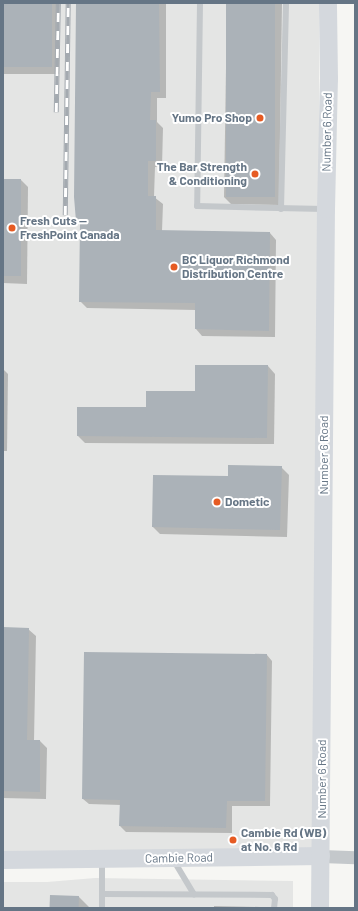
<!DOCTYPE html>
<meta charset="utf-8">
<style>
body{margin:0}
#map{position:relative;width:358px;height:911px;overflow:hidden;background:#f6f6f3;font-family:Barlow,sans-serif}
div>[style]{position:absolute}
.built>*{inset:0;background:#e4e5e4;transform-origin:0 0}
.shadow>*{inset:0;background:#0003;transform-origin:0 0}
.building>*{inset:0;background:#abb2b8;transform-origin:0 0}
.lane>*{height:6px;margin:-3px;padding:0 3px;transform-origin:3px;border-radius:3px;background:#c4c8cb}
.street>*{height:13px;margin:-6.5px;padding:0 6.5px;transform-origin:6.5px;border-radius:6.5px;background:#c4c8cb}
.secondary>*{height:18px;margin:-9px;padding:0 9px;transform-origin:9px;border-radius:9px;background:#d4d8dd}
.rail>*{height:4.5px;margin-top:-2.25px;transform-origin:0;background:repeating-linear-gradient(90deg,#fff 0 9px,#a4aab0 0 18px);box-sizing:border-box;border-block:1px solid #a4aab0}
.dots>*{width:11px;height:11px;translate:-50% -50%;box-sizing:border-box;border:2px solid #fff;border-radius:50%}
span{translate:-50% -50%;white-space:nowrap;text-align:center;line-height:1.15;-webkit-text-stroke:4px #fff;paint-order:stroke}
.poi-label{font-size:12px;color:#657585;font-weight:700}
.right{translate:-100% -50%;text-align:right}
.left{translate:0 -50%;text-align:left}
.street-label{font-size:12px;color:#657585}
.frame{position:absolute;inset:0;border:4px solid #657585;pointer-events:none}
</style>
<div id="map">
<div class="built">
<i style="left:3px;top:3px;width:316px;height:849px"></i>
<i style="clip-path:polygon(95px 878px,293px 881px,293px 908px,3px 908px,3px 882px,47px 882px)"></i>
</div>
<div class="shadow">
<i style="left:3px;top:3px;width:56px;height:71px"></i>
<i style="clip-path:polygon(77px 3px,166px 4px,166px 98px,157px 98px,157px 122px,163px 128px,162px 167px,155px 167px,154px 197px,163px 204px,162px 231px,270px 233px,276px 240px,275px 337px,202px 336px,196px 329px,196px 310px,87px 308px,80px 301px,81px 224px,77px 220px)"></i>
<i style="clip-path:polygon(227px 3px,282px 3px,279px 205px,231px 204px,224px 197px)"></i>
<i style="clip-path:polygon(3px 180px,21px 180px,28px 187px,27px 284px,3px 283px)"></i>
<i style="clip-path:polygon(268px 366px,275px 374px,274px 444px,85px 443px,78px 436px,147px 408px)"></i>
<i style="clip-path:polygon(3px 369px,8px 374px,7px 451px,3px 451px)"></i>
<i style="clip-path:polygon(281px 467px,289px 475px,287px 537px,160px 534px,153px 527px,228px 477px)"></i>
<i style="clip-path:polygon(3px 628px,28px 629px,36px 636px,34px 741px,40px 741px,47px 748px,46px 799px,3px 798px)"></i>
<i style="clip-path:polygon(267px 655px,272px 661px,270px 806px,232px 806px,232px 833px,126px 832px,120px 826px,121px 805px,89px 804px,83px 799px)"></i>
<i style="clip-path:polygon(51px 896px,79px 897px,90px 908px,51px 908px)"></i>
<i style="clip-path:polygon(214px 906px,261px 907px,262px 908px,214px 908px)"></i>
</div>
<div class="building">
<i style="left:3px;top:3px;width:49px;height:64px"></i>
<i style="clip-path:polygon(76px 3px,159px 3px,160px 92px,151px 92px,150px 120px,156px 120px,156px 161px,148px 161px,148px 196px,156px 196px,156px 230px,270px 232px,269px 331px,195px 329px,195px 303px,79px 302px,80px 221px,76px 221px,74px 197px)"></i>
<i style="left:226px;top:3px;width:49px;height:194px"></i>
<i style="left:3px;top:179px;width:18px;height:97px"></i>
<i style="clip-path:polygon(195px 365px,268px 365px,267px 438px,77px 436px,77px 407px,146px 407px,146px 391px,195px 391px)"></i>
<i style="clip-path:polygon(228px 465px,282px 466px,280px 530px,152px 527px,153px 475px,228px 476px)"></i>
<i style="clip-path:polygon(3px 627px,29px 628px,27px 740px,40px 740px,40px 792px,3px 791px)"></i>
<i style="clip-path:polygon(84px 652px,267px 654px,265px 801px,227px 801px,226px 828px,119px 826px,120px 800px,82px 799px)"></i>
<i style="left:50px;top:895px;width:29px;height:13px;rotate:2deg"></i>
</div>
<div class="lane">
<i style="left:200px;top:3px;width:203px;rotate:90.8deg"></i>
<i style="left:197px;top:206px;width:127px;rotate:1.4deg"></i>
<i style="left:281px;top:209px;width:206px;rotate:-88.6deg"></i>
<i style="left:174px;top:861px;width:39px;rotate:59deg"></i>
<i style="left:102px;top:894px;width:170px;rotate:0.3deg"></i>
<i style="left:272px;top:895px;width:5px;rotate:53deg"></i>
<i style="left:275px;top:899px;width:9px;rotate:96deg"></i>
<i style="left:102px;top:908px;width:48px;rotate:-90deg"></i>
</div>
<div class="street">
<i style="left:321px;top:856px;width:34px;rotate:2deg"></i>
</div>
<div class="secondary">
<i style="left:3px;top:860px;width:318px;rotate:-0.7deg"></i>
<i style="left:320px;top:908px;width:699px;rotate:-89.51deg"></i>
<i style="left:326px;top:209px;width:130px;rotate:-88.7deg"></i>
<i style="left:329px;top:79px;width:76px;rotate:-90.8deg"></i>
</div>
<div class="rail">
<i style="left:56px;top:112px;width:109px;rotate:-88.9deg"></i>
<i style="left:65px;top:215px;width:212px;rotate:-89.2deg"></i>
</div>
<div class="dots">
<i style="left:260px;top:118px;background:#e65b23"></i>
<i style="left:255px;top:174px;background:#e65b23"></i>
<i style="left:12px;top:228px;background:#e65b23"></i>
<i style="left:174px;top:267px;background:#e65b23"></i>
<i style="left:217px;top:502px;background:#e65b23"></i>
<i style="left:233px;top:840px;background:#e65b23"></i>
</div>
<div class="poi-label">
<span class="right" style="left:252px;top:118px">Yumo Pro Shop</span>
<span class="right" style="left:247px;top:174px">The Bar Strength<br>&amp; Conditioning</span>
<span class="left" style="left:20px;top:228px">Fresh Cuts —<br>FreshPoint Canada</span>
<span class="left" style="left:182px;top:267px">BC Liquor Richmond<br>Distribution Centre</span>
<span class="left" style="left:225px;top:502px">Dometic</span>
<span class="left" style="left:241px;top:840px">Cambie Rd (WB)<br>at No. 6 Rd</span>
</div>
<div class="street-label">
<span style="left:327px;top:132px;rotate:-89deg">Number 6 Road</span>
<span style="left:324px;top:455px;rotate:-90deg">Number 6 Road</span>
<span style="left:322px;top:779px;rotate:-90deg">Number 6 Road</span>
<span style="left:179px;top:858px;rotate:-1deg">Cambie Road</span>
</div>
<div class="frame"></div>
</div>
